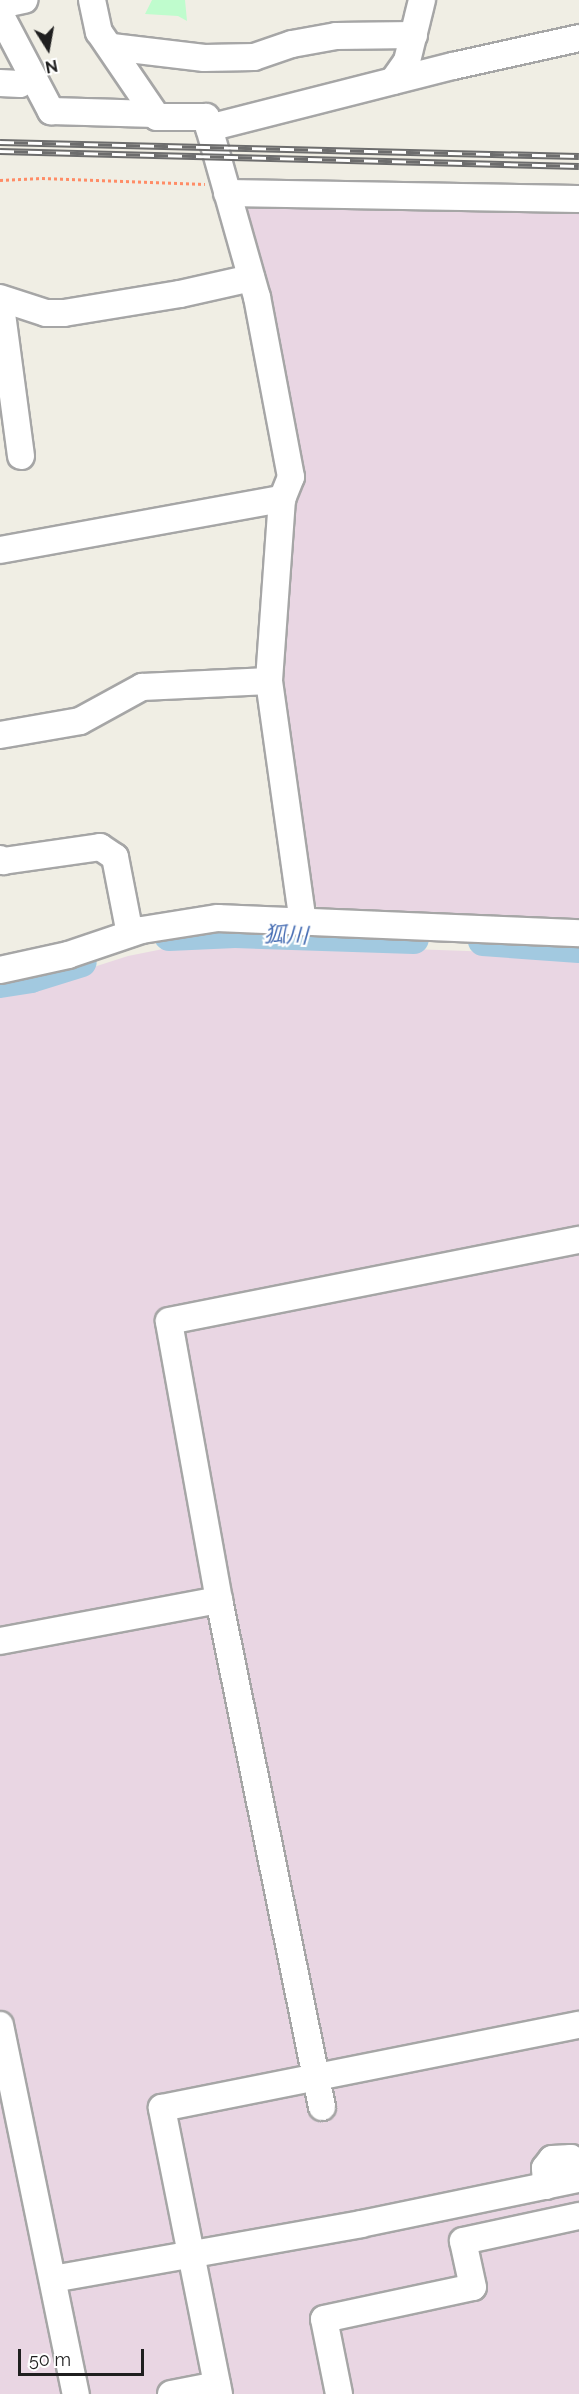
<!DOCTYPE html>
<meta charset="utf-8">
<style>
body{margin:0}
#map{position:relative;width:579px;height:2394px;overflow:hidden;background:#f0eee4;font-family:Raleway,"Noto Sans JP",sans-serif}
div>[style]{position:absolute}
.industrial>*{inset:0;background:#e9d6e3}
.park>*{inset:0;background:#bffccd}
.river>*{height:30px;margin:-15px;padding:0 15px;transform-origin:15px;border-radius:15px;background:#a2c9e0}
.path>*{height:3px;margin-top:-1.5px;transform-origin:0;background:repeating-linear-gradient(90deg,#ff8c66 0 3px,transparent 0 6px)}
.roads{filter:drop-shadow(2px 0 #a6a6a6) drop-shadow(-2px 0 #a6a6a6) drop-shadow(0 2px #a6a6a6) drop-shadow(0 -2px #a6a6a6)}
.minor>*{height:26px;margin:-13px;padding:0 13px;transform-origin:13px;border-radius:13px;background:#fff}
.rail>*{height:7px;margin-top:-3.5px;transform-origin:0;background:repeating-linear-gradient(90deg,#fff 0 14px,#6d6d6d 0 28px);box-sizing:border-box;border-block:2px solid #6d6d6d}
span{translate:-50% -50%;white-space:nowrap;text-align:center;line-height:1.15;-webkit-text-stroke:4.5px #fff;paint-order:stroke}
.water-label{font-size:22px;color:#466db3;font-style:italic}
.north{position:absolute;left:18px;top:18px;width:60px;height:60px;-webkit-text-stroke:4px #fff;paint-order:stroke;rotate:169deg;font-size:16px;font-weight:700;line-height:24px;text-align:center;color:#1f1f1f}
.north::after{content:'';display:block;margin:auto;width:21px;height:27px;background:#1f1f1f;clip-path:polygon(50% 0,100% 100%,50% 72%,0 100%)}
.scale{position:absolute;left:18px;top:2349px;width:126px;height:27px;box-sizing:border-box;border:3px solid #1f1f1f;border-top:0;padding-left:8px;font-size:18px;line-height:21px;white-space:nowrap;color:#1f1f1f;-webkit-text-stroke:4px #fff;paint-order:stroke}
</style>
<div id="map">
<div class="industrial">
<i style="clip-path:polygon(256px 198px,579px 203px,579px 919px,322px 911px,309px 899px,278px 686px,288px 521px,272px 317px,246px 207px)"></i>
<i style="clip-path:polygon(215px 942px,579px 955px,579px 2394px,0 2394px,0 992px,47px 982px,128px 956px,188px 944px)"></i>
</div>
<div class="park">
<i style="clip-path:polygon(152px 0,185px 0,187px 21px,178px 16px,145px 14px)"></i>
</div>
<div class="river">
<i style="left:169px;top:936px;width:66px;rotate:-2.6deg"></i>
<i style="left:235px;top:933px;width:179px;rotate:1.9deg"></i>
<i style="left:483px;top:941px;width:96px;rotate:4.2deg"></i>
<i style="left:0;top:983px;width:31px;rotate:-9deg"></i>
<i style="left:31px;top:978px;width:53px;rotate:-17.4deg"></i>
</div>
<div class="path">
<i style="left:0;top:180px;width:42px;rotate:-2.7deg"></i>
<i style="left:42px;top:178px;width:163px;rotate:2.1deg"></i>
</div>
<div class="roads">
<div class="minor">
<i style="left:92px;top:0;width:33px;rotate:78deg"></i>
<i style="left:99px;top:32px;width:103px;rotate:55.7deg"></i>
<i style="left:157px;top:117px;width:49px"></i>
<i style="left:206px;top:117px;width:187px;rotate:74.2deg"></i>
<i style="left:257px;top:297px;width:183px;rotate:79.3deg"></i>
<i style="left:291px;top:477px;width:24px;rotate:112deg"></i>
<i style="left:282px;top:499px;width:182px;rotate:94.1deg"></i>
<i style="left:269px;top:681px;width:243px;rotate:82deg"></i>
<i style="left:0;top:5px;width:25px;rotate:-12deg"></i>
<i style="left:0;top:14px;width:110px;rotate:62.3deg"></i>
<i style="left:51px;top:111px;width:104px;rotate:1.7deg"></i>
<i style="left:112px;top:47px;width:93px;rotate:6.8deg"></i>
<i style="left:204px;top:58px;width:50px;rotate:-1.1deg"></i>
<i style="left:254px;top:57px;width:40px;rotate:-18.9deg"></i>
<i style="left:292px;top:44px;width:45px;rotate:-10.3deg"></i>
<i style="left:336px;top:36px;width:78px;rotate:-0.7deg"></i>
<i style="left:393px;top:81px;width:24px;rotate:-55deg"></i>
<i style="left:407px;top:61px;width:63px;rotate:-76.2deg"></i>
<i style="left:0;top:83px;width:20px;rotate:3deg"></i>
<i style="left:209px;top:128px;width:252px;rotate:-14.3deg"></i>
<i style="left:453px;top:66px;width:129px;rotate:-12.5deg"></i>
<i style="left:227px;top:193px;width:352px;rotate:1deg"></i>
<i style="left:21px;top:456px;width:159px;rotate:-97.6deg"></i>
<i style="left:0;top:298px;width:48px;rotate:18.1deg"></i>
<i style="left:46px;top:313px;width:18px"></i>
<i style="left:64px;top:313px;width:118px;rotate:-9.3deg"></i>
<i style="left:180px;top:294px;width:73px;rotate:-12.7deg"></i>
<i style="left:0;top:550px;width:287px;rotate:-10.3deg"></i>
<i style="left:0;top:735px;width:81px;rotate:-9.9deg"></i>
<i style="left:80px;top:721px;width:71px;rotate:-28.7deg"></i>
<i style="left:142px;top:687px;width:127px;rotate:-2.7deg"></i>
<i style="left:0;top:859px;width:4px;rotate:34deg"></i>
<i style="left:3px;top:861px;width:98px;rotate:-8.2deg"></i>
<i style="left:100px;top:847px;width:18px;rotate:34deg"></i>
<i style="left:115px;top:857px;width:78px;rotate:79deg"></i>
<i style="left:0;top:970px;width:70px;rotate:-12.4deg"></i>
<i style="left:68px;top:955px;width:78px;rotate:-18.7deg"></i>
<i style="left:142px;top:930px;width:77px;rotate:-9deg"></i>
<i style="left:218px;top:918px;width:361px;rotate:2.4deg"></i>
<i style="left:0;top:1641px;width:223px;rotate:-10.6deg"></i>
<i style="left:0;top:2025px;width:377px;rotate:78.4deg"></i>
<i style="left:322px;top:2107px;width:517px;rotate:-101.48deg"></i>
<i style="left:219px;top:1600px;width:283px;rotate:-100.2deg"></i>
<i style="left:169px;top:1321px;width:418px;rotate:-11.2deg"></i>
<i style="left:546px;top:2186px;width:18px;rotate:-93deg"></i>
<i style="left:545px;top:2168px;width:11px;rotate:-52deg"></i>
<i style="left:552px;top:2159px;width:19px;rotate:-3deg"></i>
<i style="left:571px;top:2158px;width:11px;rotate:41deg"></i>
<i style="left:53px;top:2279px;width:313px;rotate:-10.1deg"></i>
<i style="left:361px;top:2224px;width:223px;rotate:-11.7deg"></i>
<i style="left:171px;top:2394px;width:47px;rotate:-11.1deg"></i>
<i style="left:219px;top:2394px;width:292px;rotate:-101.3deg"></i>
<i style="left:162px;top:2108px;width:425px;rotate:-11.3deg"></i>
<i style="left:339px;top:2394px;width:76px;rotate:-101.3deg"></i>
<i style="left:324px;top:2319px;width:152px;rotate:-12.1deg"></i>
<i style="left:473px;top:2287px;width:47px;rotate:-102.3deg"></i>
<i style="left:463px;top:2241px;width:119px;rotate:-12.2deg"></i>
</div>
</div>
<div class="rail">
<i style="left:0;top:142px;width:579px;rotate:1.39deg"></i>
<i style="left:0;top:151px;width:579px;rotate:1.48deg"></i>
</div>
<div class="water-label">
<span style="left:286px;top:935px;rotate:2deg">狐川</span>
</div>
<div class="north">N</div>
<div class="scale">50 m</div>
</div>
